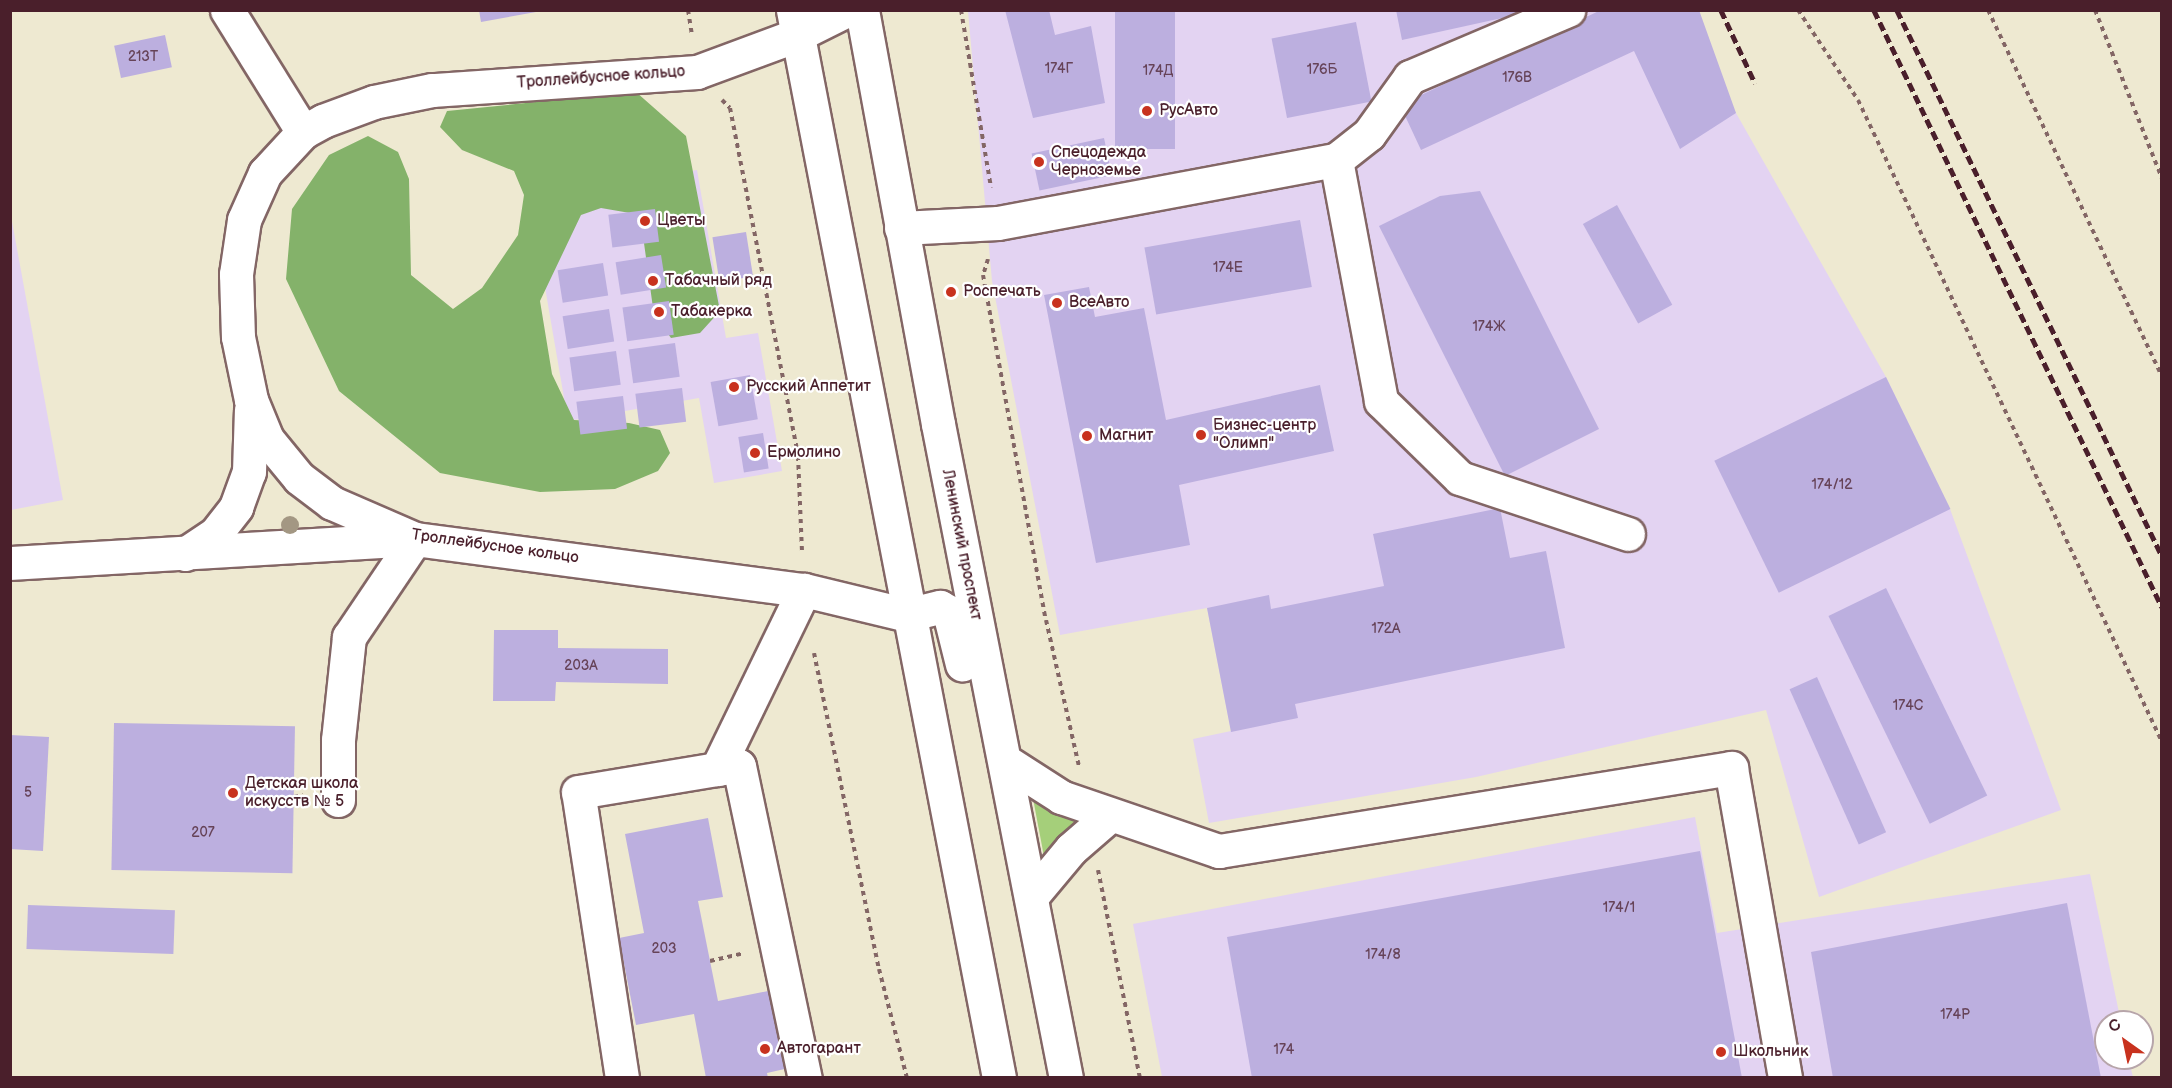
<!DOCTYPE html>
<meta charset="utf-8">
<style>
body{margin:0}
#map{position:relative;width:2172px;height:1088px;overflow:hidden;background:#eee9d1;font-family:"Balsamiq Sans",sans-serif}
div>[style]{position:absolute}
.built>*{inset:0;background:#e3d3f2}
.green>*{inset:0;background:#a5cf7a}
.forest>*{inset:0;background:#84b26a}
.building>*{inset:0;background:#bcafdf;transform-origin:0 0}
.path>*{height:4px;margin-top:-2px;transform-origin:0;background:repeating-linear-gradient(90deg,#836665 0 4.5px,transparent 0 9px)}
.roads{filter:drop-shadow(2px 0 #836665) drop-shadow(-2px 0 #836665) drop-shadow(0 2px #836665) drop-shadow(0 -2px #836665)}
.minor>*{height:33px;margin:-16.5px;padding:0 16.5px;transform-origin:16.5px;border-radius:16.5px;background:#fff}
.major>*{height:33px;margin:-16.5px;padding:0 16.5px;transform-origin:16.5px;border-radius:16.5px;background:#fff}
.rail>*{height:4.5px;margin-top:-2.25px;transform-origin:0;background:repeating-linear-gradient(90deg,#4a1f2b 0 9px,transparent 0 13.5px)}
.trees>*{width:18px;height:18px;margin:-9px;border-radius:50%;background:#a39783}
.dots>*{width:16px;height:16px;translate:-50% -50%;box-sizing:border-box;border:3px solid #fff;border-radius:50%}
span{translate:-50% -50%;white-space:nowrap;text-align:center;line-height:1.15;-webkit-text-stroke:4.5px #fff;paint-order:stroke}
.number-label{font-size:14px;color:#664358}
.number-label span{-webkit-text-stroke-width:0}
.street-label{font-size:16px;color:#4a1f2b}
.poi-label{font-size:16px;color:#4a1f2b}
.left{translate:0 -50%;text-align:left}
.frame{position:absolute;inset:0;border:12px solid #4a1f2b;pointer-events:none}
.north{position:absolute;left:2094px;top:1010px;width:60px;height:60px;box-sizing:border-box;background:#fff;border:2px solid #b7a5aa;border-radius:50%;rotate:327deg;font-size:16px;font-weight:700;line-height:24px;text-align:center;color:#4a1f2b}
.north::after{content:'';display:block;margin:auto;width:21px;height:27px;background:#c8321e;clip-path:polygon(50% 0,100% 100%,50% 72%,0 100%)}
</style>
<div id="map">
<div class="built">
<i style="clip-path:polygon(968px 11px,1687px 11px,1736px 113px,1886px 377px,1950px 509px,2061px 810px,1819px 897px,1766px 710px,1476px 777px,1209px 823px,1193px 739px,1231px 731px,1207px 608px,1060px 635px,992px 281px)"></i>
<i style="clip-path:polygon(697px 170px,726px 338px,758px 333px,782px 471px,714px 483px,699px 398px,568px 421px,530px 200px)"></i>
<i style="clip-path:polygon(11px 216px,63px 500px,11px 510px,10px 510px)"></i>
<i style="clip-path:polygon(1695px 817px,1717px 933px,2090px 874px,2121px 1022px,2106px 1022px,2106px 1058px,2128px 1058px,2133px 1077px,1162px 1077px,1133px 924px)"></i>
</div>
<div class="green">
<i style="clip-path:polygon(1032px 793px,1085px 819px,1045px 862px)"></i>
</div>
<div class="forest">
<i style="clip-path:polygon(636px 92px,686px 136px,720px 311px,700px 333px,671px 338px,654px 315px,643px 236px,630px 213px,601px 208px,581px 215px,540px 301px,552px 374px,574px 420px,629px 423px,660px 430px,670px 453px,658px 471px,615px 489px,540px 492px,440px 473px,339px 391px,286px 279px,292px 209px,329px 155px,368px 136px,398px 152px,409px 179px,411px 275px,453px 309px,482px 288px,518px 235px,524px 195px,514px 171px,462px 150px,440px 127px,447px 111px)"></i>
</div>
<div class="building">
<i style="clip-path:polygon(479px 10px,536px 10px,536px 12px,481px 22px)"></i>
<i style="clip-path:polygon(1005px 10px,1049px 10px,1055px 35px,1091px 26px,1105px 103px,1033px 118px)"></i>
<i style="left:1115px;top:10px;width:60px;height:139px"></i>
<i style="clip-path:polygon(1396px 10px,1525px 10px,1525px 13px,1402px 40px)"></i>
<i style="clip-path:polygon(1601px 10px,1699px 10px,1736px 113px,1680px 149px,1634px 51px,1421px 150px,1400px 105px)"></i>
<i style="left:1356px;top:22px;width:81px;height:86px;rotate:79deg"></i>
<i style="left:165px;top:35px;width:33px;height:52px;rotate:78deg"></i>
<i style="left:1104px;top:138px;width:38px;height:74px;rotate:78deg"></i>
<i style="clip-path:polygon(1480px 191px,1599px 429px,1505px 476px,1379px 226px,1440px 196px)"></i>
<i style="left:1617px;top:205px;width:114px;height:39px;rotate:61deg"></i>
<i style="left:655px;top:209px;width:33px;height:47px;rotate:83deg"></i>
<i style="left:1300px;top:220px;width:68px;height:158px;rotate:80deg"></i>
<i style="left:746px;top:232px;width:45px;height:34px;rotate:81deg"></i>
<i style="left:661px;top:255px;width:33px;height:46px;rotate:81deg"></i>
<i style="left:603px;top:263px;width:33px;height:46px;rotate:81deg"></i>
<i style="clip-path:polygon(1089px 287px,1095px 317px,1144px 308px,1166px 420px,1320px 385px,1334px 451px,1179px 485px,1190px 545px,1096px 563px,1044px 295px)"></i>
<i style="left:669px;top:301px;width:34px;height:47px;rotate:82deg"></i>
<i style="left:609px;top:309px;width:33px;height:47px;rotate:81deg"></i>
<i style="left:675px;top:343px;width:34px;height:47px;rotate:82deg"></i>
<i style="left:616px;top:351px;width:34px;height:47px;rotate:82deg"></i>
<i style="left:750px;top:375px;width:45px;height:40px;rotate:80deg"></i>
<i style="left:1886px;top:377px;width:147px;height:191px;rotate:64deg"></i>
<i style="left:682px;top:388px;width:34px;height:47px;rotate:83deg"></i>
<i style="left:623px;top:396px;width:33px;height:47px;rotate:83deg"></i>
<i style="left:763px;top:433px;width:36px;height:25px;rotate:81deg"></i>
<i style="clip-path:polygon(1500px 508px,1510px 558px,1546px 551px,1565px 648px,1295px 704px,1298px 718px,1231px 732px,1207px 608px,1269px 595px,1271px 609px,1384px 586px,1373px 534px)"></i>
<i style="left:1886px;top:588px;width:231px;height:64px;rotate:64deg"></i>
<i style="clip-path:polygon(494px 630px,558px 630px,558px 648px,668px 649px,668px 684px,556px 682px,555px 701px,493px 701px)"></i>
<i style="left:1817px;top:677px;width:170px;height:30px;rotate:66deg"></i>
<i style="left:114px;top:723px;width:181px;height:147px;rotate:1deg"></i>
<i style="clip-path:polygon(10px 735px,49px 737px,43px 851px,10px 849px)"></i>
<i style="clip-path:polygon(708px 818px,723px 897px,698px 901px,718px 1001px,773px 990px,789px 1068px,767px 1073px,768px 1078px,706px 1078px,694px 1014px,636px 1025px,619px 938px,644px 933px,625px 834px)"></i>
<i style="clip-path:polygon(1700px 851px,1742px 1078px,1252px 1078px,1227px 937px)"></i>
<i style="clip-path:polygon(2067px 903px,2101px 1078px,1833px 1078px,1811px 952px)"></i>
<i style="left:28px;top:905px;width:147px;height:44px;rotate:2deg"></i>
</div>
<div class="path">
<i style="left:688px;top:10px;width:26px;rotate:81deg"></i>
<i style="left:961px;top:10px;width:180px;rotate:80.4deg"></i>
<i style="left:1798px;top:10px;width:108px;rotate:56.3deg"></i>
<i style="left:1858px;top:100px;width:710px;rotate:64.66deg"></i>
<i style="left:1988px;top:10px;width:405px;rotate:64.6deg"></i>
<i style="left:2095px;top:10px;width:181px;rotate:68.3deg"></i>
<i style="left:722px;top:100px;width:11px;rotate:45deg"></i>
<i style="left:730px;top:108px;width:355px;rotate:78.9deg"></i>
<i style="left:798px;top:456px;width:97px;rotate:87.6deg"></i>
<i style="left:988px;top:259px;width:17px;rotate:107deg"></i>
<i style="left:983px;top:275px;width:351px;rotate:79.7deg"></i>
<i style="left:1046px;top:620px;width:150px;rotate:77.3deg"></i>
<i style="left:814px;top:653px;width:323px;rotate:78.4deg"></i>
<i style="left:879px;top:969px;width:113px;rotate:75.6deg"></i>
<i style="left:294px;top:797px;width:9px;rotate:-13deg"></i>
<i style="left:1098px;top:870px;width:212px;rotate:78.6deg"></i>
<i style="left:710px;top:961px;width:35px;rotate:-13deg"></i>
</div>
<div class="roads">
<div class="minor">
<i style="left:227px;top:10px;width:144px;rotate:58.1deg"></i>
<i style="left:847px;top:10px;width:56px;rotate:153.4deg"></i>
<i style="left:797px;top:35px;width:107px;rotate:159.7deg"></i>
<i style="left:697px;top:72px;width:266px;rotate:176.1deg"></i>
<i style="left:432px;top:90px;width:59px;rotate:168.3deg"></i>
<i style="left:374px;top:102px;width:54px;rotate:159.6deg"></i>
<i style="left:323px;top:121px;width:23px;rotate:151deg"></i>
<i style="left:303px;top:132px;width:56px;rotate:132.8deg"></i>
<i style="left:265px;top:173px;width:51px;rotate:114.1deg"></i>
<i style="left:244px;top:220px;width:55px;rotate:98.4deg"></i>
<i style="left:236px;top:274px;width:63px;rotate:88.2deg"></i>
<i style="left:238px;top:337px;width:64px;rotate:78.3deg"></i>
<i style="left:251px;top:400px;width:42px;rotate:67.7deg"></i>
<i style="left:267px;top:439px;width:50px;rotate:50.6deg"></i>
<i style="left:299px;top:478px;width:41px;rotate:37.1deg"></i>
<i style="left:332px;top:503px;width:90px;rotate:23.4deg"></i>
<i style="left:415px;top:539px;width:392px;rotate:7.5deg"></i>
<i style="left:804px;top:590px;width:106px;rotate:13.6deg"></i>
<i style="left:1336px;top:160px;width:245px;rotate:79.4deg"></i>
<i style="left:1381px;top:401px;width:110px;rotate:44.3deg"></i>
<i style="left:1460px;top:478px;width:177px;rotate:18.4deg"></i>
<i style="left:901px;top:228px;width:97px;rotate:-3deg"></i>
<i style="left:998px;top:223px;width:344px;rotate:-10.6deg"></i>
<i style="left:1336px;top:160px;width:42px;rotate:-38.2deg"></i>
<i style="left:1369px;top:134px;width:70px;rotate:-54.3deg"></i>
<i style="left:1410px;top:77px;width:172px;rotate:-23deg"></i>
<i style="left:185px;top:554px;width:37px;rotate:-34deg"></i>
<i style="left:216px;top:533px;width:33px;rotate:-52deg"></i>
<i style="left:236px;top:507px;width:37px;rotate:-70deg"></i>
<i style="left:249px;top:472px;width:62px;rotate:-88.2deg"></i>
<i style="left:10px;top:563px;width:401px;rotate:-3.4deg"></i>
<i style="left:1005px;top:761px;width:67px;rotate:32.7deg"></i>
<i style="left:1061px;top:797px;width:167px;rotate:18.9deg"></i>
<i style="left:1219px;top:851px;width:519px;rotate:-9.21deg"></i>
<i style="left:1731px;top:768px;width:315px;rotate:80.1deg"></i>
<i style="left:717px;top:769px;width:22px;rotate:-8deg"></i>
<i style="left:739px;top:766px;width:319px;rotate:78.1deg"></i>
<i style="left:338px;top:800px;width:60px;rotate:-90deg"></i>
<i style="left:338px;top:740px;width:104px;rotate:-83.9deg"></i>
<i style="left:349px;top:637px;width:118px;rotate:-56deg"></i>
<i style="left:1031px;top:897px;width:62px;rotate:-50.2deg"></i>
<i style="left:1071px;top:849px;width:50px;rotate:-41deg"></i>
<i style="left:622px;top:1078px;width:289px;rotate:-98.7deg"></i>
<i style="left:578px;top:792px;width:141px;rotate:-9.4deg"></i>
<i style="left:717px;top:769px;width:199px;rotate:-64.1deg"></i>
</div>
<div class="major">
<i style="left:793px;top:10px;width:1088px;rotate:79.08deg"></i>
<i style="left:862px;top:10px;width:421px;rotate:79.6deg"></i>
<i style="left:938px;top:424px;width:666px;rotate:78.93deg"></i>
<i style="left:907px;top:615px;width:34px;rotate:-14deg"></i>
<i style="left:940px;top:607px;width:10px;rotate:29deg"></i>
<i style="left:949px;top:612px;width:54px;rotate:76deg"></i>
</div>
</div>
<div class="rail">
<i style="left:1721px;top:10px;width:81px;rotate:65deg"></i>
<i style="left:1874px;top:10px;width:663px;rotate:64.25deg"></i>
<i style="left:1897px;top:10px;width:607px;rotate:64.11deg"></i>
</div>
<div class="trees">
<i style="left:290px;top:525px"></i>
</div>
<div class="dots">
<i style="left:1147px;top:111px;background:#c8321e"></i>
<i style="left:1039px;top:162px;background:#c8321e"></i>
<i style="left:645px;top:221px;background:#c8321e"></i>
<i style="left:653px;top:281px;background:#c8321e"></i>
<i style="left:951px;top:292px;background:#c8321e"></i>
<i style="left:1057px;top:303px;background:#c8321e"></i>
<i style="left:659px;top:312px;background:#c8321e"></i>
<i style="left:734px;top:387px;background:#c8321e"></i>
<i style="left:1201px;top:435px;background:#c8321e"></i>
<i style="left:1087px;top:436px;background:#c8321e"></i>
<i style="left:755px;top:453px;background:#c8321e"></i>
<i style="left:233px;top:793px;background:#c8321e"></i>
<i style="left:765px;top:1049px;background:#c8321e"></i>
<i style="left:1721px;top:1052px;background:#c8321e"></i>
</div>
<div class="number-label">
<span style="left:143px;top:57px">213Т</span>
<span style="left:1059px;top:69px">174Г</span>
<span style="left:1322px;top:70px">176Б</span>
<span style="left:1158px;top:71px">174Д</span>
<span style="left:1517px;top:78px">176В</span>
<span style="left:1228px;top:268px">174Е</span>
<span style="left:1489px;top:327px">174Ж</span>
<span style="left:1832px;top:485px">174/12</span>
<span style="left:1386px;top:629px">172А</span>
<span style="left:581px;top:666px">203А</span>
<span style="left:1908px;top:706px">174С</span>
<span style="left:28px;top:793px">5</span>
<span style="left:203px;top:833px">207</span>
<span style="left:1619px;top:908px">174/1</span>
<span style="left:664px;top:949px">203</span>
<span style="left:1383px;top:955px">174/8</span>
<span style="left:1955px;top:1015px">174Р</span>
<span style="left:1284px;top:1050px">174</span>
</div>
<div class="street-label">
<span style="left:601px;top:78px;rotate:-4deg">Троллейбусное кольцо</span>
<span style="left:961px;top:545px;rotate:79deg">Ленинский проспект</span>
<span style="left:495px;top:547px;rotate:8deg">Троллейбусное кольцо</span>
</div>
<div class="poi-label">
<span class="left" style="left:1159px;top:111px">РусАвто</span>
<span class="left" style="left:1051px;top:162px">Спецодежда<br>Черноземье</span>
<span class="left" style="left:657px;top:221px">Цветы</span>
<span class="left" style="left:665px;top:281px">Табачный ряд</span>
<span class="left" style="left:963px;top:292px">Роспечать</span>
<span class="left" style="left:1069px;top:303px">ВсеАвто</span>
<span class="left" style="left:671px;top:312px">Табакерка</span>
<span class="left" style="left:746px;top:387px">Русский Аппетит</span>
<span class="left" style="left:1213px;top:435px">Бизнес-центр<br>"Олимп"</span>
<span class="left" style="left:1099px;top:436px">Магнит</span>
<span class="left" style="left:767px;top:453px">Ермолино</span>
<span class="left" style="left:245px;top:793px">Детская школа<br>искусств № 5</span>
<span class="left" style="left:777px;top:1049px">Автогарант</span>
<span class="left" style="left:1733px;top:1052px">Школьник</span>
</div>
<div class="frame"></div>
<div class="north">С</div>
</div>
